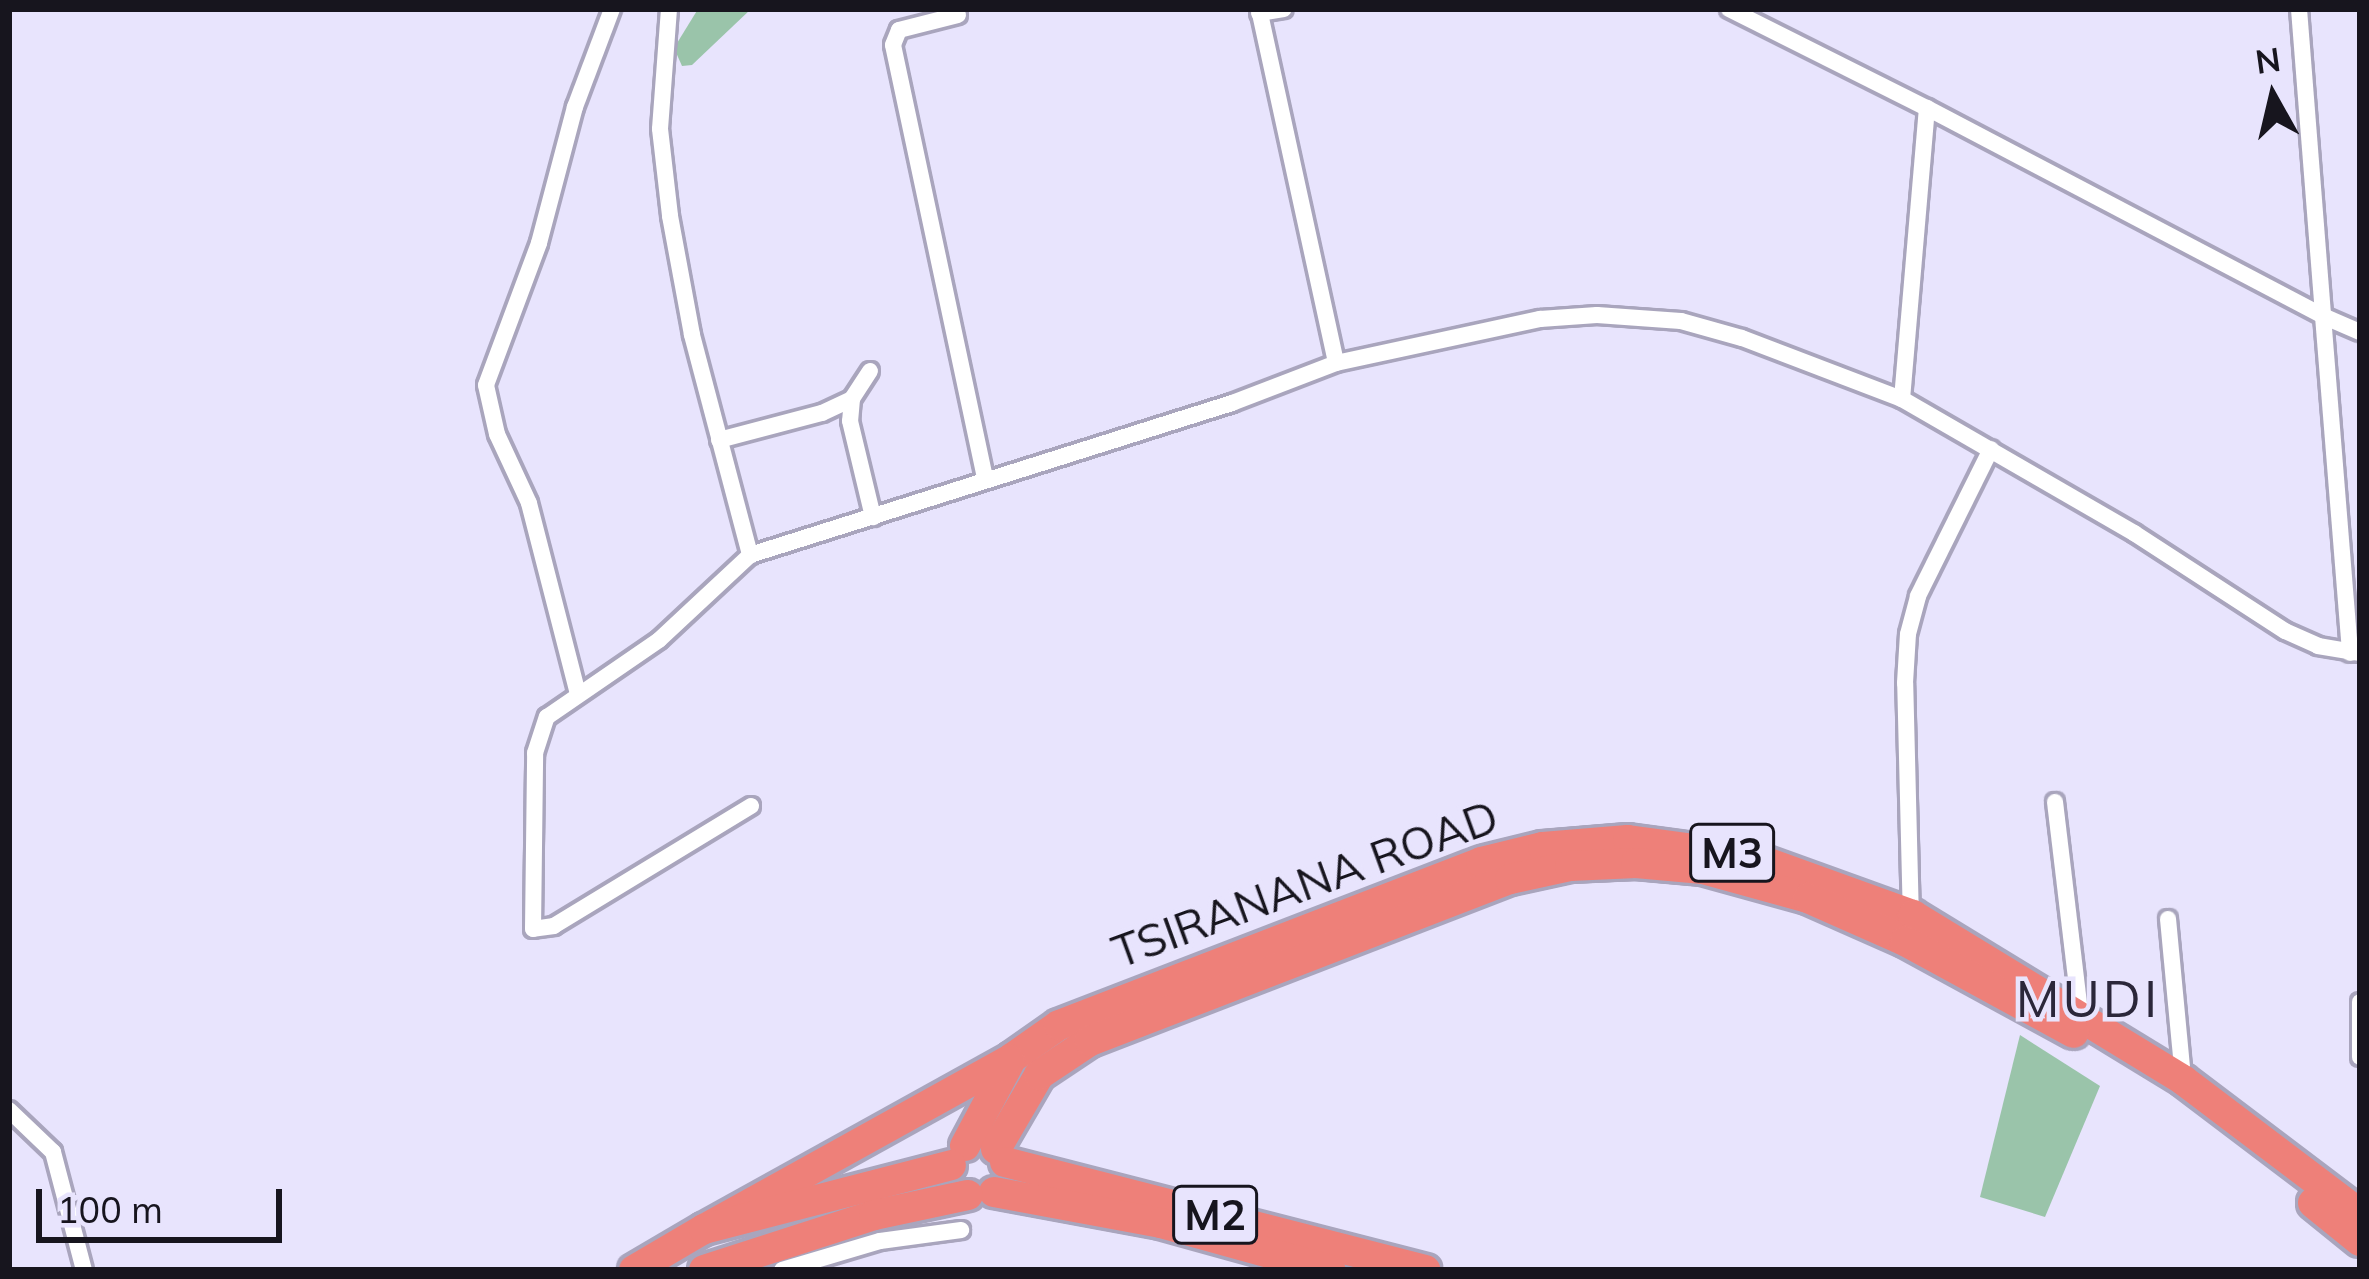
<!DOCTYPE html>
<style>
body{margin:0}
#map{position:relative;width:2369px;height:1279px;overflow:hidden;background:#e8e4fd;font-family:Mulish,sans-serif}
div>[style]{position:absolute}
.green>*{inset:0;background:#9ac4aa}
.roads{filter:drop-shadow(3px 0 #a9a5bd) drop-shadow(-3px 0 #a9a5bd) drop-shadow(0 3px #a9a5bd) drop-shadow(0 -3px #a9a5bd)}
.street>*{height:16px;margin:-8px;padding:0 8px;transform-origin:8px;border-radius:8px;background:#fff}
.highway>*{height:30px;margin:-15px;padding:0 15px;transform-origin:15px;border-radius:15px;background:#ee8079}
span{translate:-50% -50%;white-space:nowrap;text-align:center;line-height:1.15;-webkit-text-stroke:9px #e8e4fd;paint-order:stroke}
.shield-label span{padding:3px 9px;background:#e8e4fd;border:3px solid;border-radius:9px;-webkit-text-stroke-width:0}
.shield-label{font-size:42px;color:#17151e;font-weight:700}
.street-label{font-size:45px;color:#17151e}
.quarter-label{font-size:51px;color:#2b273a;letter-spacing:3px}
.frame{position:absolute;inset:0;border:12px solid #17151e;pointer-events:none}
.north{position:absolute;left:2213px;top:36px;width:120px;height:120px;-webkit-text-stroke:9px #e8e4fd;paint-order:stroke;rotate:352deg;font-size:33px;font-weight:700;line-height:48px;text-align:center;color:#17151e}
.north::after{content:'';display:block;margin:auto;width:42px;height:54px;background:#17151e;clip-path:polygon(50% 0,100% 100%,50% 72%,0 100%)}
.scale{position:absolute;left:36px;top:1189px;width:246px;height:54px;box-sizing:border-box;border:6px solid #17151e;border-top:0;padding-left:15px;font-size:36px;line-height:42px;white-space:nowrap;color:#17151e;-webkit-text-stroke:9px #e8e4fd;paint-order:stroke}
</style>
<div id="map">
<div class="green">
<i style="clip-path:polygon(698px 9px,751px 9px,692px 65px,682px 66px,674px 48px)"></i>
<i style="clip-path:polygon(2020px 1035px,2100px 1086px,2045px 1217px,1980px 1197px)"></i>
</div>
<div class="roads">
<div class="street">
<i style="left:669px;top:9px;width:120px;rotate:94.3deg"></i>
<i style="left:660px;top:129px;width:88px;rotate:83.4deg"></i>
<i style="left:670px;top:216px;width:121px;rotate:79.5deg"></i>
<i style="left:692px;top:335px;width:228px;rotate:75.2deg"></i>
<i style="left:1259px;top:9px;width:362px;rotate:77.7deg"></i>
<i style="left:1729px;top:9px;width:221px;rotate:26.6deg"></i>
<i style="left:2299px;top:9px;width:308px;rotate:85.5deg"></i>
<i style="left:2323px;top:316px;width:40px;rotate:23.4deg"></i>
<i style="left:1259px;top:13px;width:25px;rotate:-9deg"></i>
<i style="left:958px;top:15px;width:61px;rotate:165.7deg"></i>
<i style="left:899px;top:30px;width:16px;rotate:112deg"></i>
<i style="left:893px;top:45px;width:442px;rotate:78deg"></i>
<i style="left:870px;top:371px;width:33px;rotate:123deg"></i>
<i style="left:852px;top:399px;width:22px;rotate:95deg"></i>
<i style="left:850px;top:421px;width:99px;rotate:76.5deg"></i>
<i style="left:1902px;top:399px;width:292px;rotate:-85.1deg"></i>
<i style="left:1927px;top:108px;width:447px;rotate:27.7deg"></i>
<i style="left:2323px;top:316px;width:338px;rotate:85.4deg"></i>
<i style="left:719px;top:440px;width:106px;rotate:-14.7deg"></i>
<i style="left:822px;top:413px;width:33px;rotate:-25deg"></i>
<i style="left:578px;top:694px;width:197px;rotate:-104.4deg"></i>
<i style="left:529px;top:503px;width:76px;rotate:-114.9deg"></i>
<i style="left:497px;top:434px;width:50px;rotate:-102.7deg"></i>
<i style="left:486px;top:385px;width:152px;rotate:-69.5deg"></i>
<i style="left:539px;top:243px;width:141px;rotate:-75.2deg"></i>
<i style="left:575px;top:107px;width:105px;rotate:-69.3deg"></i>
<i style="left:2055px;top:802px;width:212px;rotate:83.2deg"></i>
<i style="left:751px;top:806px;width:231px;rotate:148.7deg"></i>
<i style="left:554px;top:926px;width:21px;rotate:172deg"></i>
<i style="left:533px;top:929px;width:176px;rotate:-89.3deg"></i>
<i style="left:535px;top:753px;width:38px;rotate:-72deg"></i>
<i style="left:547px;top:717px;width:136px;rotate:-34.5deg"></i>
<i style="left:659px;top:640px;width:125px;rotate:-43deg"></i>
<i style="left:750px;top:555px;width:505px;rotate:-17.5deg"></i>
<i style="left:1232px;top:403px;width:111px;rotate:-21deg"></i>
<i style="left:1336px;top:363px;width:209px;rotate:-12.2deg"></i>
<i style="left:1540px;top:319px;width:57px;rotate:-4deg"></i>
<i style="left:1597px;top:315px;width:84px;rotate:4.1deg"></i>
<i style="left:1681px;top:321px;width:63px;rotate:15.6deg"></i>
<i style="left:1742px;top:338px;width:171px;rotate:20.9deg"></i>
<i style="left:1902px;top:399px;width:268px;rotate:30deg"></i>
<i style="left:2134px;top:533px;width:180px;rotate:33deg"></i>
<i style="left:2285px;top:631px;width:36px;rotate:24deg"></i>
<i style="left:2318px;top:646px;width:43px;rotate:9.5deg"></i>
<i style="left:2168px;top:919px;width:161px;rotate:84.6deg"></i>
<i style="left:1911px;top:921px;width:238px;rotate:-91.4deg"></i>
<i style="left:1905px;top:683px;width:49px;rotate:-86.5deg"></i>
<i style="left:1908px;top:634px;width:39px;rotate:-75deg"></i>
<i style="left:1918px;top:596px;width:164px;rotate:-63.6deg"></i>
<i style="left:2360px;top:1002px;width:55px;rotate:90deg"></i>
<i style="left:9px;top:1110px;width:61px;rotate:43.7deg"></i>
<i style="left:53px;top:1152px;width:122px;rotate:75.3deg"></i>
<i style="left:782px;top:1270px;width:102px;rotate:-16.5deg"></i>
<i style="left:880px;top:1241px;width:82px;rotate:-7.7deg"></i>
</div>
<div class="highway">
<i style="left:965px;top:1146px;width:100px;rotate:-61.9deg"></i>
<i style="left:1012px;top:1058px;width:57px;rotate:-35.1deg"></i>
<i style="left:1059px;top:1025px;width:452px;rotate:-21.1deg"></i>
<i style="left:1481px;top:862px;width:64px;rotate:-13.6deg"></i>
<i style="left:1543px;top:847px;width:85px;rotate:-4.7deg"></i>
<i style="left:1628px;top:840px;width:125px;rotate:7.8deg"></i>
<i style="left:1752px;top:857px;width:171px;rotate:19.8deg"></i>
<i style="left:1913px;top:915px;width:316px;rotate:31.4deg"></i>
<i style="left:2183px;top:1080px;width:222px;rotate:37.1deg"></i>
<i style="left:996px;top:1149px;width:86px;rotate:-59.8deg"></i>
<i style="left:1039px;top:1075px;width:61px;rotate:-33.7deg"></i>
<i style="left:1090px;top:1041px;width:450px;rotate:-21.1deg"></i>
<i style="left:1510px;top:879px;width:61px;rotate:-12.2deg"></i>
<i style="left:1570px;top:866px;width:66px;rotate:-2.6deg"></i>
<i style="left:1636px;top:863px;width:67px;rotate:5.1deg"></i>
<i style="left:1703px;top:869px;width:109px;rotate:15.4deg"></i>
<i style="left:1808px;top:898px;width:106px;rotate:23.9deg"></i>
<i style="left:1905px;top:941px;width:192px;rotate:28.6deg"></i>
<i style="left:1005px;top:1162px;width:434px;rotate:14.4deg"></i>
<i style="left:994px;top:1192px;width:170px;rotate:10.5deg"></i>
<i style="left:1161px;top:1223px;width:176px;rotate:15.5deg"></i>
<i style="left:2313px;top:1203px;width:60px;rotate:39deg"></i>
<i style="left:704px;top:1229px;width:349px;rotate:-29deg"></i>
<i style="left:634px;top:1270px;width:81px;rotate:-30.4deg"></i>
<i style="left:704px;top:1229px;width:255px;rotate:-14.5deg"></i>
<i style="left:704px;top:1270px;width:179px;rotate:-17.9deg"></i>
<i style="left:874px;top:1215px;width:96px;rotate:-12deg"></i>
</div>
</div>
<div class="shield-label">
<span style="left:1732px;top:853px">M3</span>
<span style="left:1215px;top:1215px">M2</span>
</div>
<div class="street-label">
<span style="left:1305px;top:884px;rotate:-20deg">TSIRANANA ROAD</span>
</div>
<div class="quarter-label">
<span style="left:2088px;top:998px">MUDI</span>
</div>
<div class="frame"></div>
<div class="north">N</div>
<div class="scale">100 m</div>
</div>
